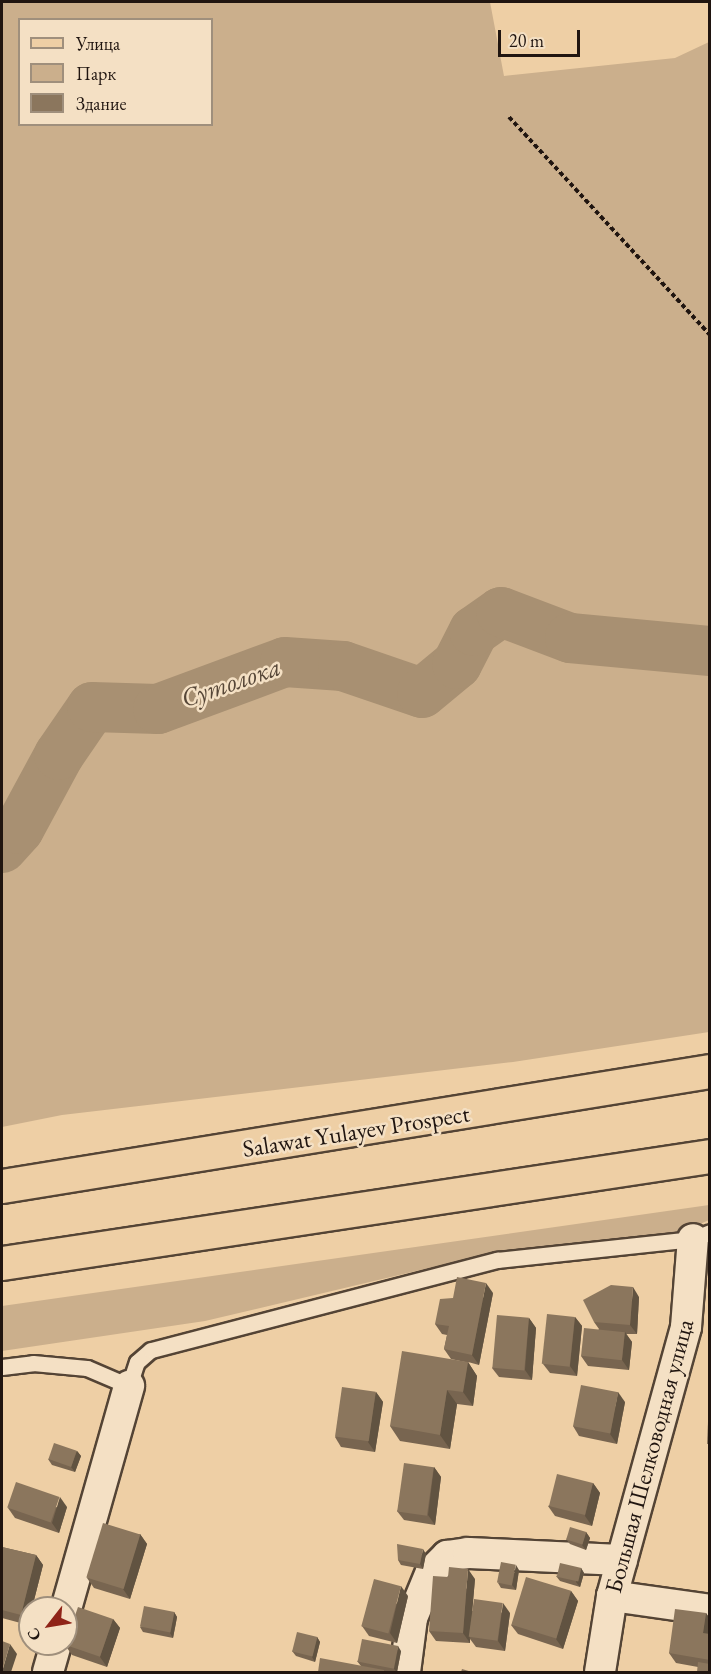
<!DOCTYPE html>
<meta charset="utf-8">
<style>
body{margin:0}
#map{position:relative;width:711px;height:1674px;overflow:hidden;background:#eecfa5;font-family:"EB Garamond",serif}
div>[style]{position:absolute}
.green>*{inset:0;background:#cbaf8c}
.river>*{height:50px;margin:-25px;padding:0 25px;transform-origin:25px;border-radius:25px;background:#a89072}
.path>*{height:4px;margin-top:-2px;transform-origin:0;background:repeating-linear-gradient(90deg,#201510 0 4.5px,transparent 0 7.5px)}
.roads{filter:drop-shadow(2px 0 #544435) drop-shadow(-2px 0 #544435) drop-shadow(0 2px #544435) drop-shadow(0 -2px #544435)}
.lane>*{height:15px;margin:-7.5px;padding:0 7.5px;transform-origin:7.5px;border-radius:7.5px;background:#f4e0c4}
.street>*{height:30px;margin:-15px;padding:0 15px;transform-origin:15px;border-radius:15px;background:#f4e0c4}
.primary>*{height:33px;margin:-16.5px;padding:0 16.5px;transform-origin:16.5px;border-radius:16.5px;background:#eecfa5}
.wall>*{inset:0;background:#786550}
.shaded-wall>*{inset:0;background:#615341}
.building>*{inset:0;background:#8b765d;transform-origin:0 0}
span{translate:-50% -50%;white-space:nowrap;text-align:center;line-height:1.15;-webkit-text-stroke:5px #f4e0c4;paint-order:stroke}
.street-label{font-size:24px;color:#201510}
.water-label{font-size:26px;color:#564637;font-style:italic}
.frame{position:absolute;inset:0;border:3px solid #201510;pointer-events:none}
.legend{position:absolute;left:18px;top:18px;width:195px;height:108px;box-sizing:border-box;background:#f4e0c4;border:2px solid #9f8f7c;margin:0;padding:8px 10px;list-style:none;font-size:18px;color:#201510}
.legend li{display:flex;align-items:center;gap:12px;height:30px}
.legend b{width:30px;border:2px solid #9f8f7c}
.north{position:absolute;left:18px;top:1596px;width:60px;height:60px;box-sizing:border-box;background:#f4e0c4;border:2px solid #9f8f7c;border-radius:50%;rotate:239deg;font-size:16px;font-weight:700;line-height:24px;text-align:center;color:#201510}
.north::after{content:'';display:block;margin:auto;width:21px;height:27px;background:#8f2418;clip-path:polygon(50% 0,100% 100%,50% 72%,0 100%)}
.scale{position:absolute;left:498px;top:30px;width:82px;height:27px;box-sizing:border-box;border:3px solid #201510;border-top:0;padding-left:8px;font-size:18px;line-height:21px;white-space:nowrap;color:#201510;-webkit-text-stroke:4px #f4e0c4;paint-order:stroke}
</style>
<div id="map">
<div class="green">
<i style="clip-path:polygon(evenodd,2px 2px,490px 2px,504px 76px,675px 58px,709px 42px,709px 1032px,513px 1062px,62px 1115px,2px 1127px,2px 2px,20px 20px,212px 20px,212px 124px,20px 124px,20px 20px)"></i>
<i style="clip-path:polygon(709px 1205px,709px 1220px,682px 1232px,492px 1253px,205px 1321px,2px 1351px,2px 1306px)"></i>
</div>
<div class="river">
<i style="left:2px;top:848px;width:25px;rotate:-48deg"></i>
<i style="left:19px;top:829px;width:84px;rotate:-61.6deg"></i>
<i style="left:59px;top:755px;width:58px;rotate:-55.5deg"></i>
<i style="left:92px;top:707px;width:66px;rotate:1.7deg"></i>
<i style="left:158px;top:709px;width:135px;rotate:-20.3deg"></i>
<i style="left:285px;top:662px;width:58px;rotate:3.9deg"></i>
<i style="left:343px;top:666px;width:83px;rotate:18.9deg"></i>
<i style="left:422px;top:693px;width:45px;rotate:-39.6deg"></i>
<i style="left:457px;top:664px;width:37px;rotate:-63deg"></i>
<i style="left:474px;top:631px;width:33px;rotate:-35deg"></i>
<i style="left:501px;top:612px;width:74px;rotate:20.6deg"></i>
<i style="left:570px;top:638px;width:141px;rotate:5.3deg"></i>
</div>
<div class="path">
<i style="left:509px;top:117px;width:297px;rotate:47.3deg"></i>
</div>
<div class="roads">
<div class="lane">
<i style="left:2px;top:1367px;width:31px;rotate:-7deg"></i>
<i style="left:33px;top:1363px;width:54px;rotate:5.3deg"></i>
<i style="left:87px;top:1368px;width:46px;rotate:23.2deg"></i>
<i style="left:129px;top:1386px;width:25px;rotate:-72deg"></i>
<i style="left:137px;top:1362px;width:18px;rotate:-41deg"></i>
<i style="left:151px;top:1350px;width:358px;rotate:-14.6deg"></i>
<i style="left:497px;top:1260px;width:197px;rotate:-6.1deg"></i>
<i style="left:693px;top:1239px;width:18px;rotate:-22deg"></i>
</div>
<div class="street">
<i style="left:612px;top:1596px;width:99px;rotate:8.1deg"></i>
<i style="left:66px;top:1609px;width:232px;rotate:-74.2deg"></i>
<i style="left:48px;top:1672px;width:29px;rotate:-74deg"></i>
<i style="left:405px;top:1672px;width:54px;rotate:-82.6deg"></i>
<i style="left:412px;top:1618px;width:50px;rotate:-67.6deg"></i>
<i style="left:431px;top:1572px;width:23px;rotate:-45deg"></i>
<i style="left:447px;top:1556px;width:21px;rotate:-8deg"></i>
<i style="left:468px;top:1553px;width:154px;rotate:2.6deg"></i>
<i style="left:600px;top:1672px;width:77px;rotate:-81deg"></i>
<i style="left:612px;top:1596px;width:279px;rotate:-74.6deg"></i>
<i style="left:686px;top:1327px;width:88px;rotate:-85.5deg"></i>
</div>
<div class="primary">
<i style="left:2px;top:1186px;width:717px;rotate:-9.23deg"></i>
<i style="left:2px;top:1263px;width:716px;rotate:-8.59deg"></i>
</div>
</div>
<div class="wall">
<i style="clip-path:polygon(493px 1293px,479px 1365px,468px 1362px,477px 1376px,473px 1406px,457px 1404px,450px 1449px,400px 1441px,390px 1426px,465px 1362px,451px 1359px,444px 1349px,447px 1335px,442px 1334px,435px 1324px)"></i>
<i style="clip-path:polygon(639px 1297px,637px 1334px,626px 1334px,632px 1342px,629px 1370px,588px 1366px,581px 1356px,599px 1329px,594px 1322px)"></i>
<i style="clip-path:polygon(575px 1317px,582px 1326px,577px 1376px,550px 1373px,543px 1364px)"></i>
<i style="clip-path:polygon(529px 1318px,536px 1328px,532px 1380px,499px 1377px,492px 1368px)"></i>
<i style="clip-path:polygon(376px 1392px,383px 1402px,375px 1452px,341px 1447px,335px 1437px)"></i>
<i style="clip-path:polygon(625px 1402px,617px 1444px,579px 1436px,573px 1426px)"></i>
<i style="clip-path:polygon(77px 1451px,81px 1456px,75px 1472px,52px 1465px,48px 1459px)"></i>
<i style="clip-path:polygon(434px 1467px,441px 1477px,435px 1525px,404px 1520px,397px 1511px)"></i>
<i style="clip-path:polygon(593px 1483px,600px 1493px,592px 1526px,555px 1516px,548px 1506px)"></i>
<i style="clip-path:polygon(67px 1507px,59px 1533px,15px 1518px,8px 1508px)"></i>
<i style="clip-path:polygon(586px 1532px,590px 1538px,586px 1550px,570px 1544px,566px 1539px)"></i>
<i style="clip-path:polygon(140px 1534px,147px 1544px,130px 1599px,94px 1588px,87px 1578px)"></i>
<i style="clip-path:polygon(2px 1547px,36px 1555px,43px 1565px,32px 1608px,30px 1608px,28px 1625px,2px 1618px)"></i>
<i style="clip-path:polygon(426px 1554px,423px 1569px,401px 1565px,398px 1560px)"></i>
<i style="clip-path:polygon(581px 1568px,584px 1573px,580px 1587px,560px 1581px,556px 1576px)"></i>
<i style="clip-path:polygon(519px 1570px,516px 1590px,501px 1588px,498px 1583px)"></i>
<i style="clip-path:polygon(475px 1579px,472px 1611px,510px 1613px,505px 1651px,476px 1647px,470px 1639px,470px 1643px,436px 1641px,429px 1631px)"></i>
<i style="clip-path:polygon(571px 1591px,578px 1601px,563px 1649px,518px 1634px,511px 1625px)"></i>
<i style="clip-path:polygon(408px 1596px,397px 1643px,369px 1636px,362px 1626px)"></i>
<i style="clip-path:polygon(174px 1612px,177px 1617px,173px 1638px,143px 1632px,140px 1627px)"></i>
<i style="clip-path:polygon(706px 1613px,710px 1619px,710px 1672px,698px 1667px,676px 1663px,669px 1653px)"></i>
<i style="clip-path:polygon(113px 1619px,120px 1628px,107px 1667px,72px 1655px,65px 1645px)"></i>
<i style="clip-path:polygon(317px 1637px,320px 1642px,315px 1662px,296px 1656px,292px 1651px)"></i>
<i style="clip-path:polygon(401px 1651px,397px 1672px,385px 1671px,386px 1672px,318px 1672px,361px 1666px,357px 1661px)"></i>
</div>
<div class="shaded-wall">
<i style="clip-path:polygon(486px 1283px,493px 1293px,479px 1365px,472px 1355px)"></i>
<i style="clip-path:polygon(633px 1287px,639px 1297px,637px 1334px,630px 1325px)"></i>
<i style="clip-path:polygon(575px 1317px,582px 1326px,577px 1376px,570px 1366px)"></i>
<i style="clip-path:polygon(529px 1318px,536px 1328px,532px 1380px,525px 1370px)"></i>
<i style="clip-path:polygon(625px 1332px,632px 1342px,629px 1370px,622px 1360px)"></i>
<i style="clip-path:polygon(468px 1362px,477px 1376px,473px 1406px,463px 1392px)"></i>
<i style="clip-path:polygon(447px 1390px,457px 1404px,450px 1449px,440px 1435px)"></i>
<i style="clip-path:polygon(376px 1392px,383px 1402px,375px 1452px,368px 1442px)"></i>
<i style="clip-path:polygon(618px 1392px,625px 1402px,617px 1444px,610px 1434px)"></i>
<i style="clip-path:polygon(77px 1451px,81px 1456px,75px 1472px,71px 1467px)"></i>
<i style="clip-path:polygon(434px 1467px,441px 1477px,435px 1525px,428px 1515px)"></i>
<i style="clip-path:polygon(593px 1483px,600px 1493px,592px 1526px,585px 1516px)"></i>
<i style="clip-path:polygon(60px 1497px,67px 1507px,59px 1533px,52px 1523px)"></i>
<i style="clip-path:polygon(586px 1532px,590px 1538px,586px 1550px,582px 1545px)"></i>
<i style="clip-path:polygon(140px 1534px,147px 1544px,130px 1599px,123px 1589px)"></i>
<i style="clip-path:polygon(423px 1549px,426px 1554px,423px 1569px,420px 1564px)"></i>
<i style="clip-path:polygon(36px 1555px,43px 1565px,32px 1608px,30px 1608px,30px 1616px,28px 1625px,21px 1615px)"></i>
<i style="clip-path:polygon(516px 1565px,519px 1570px,516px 1590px,512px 1585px)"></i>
<i style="clip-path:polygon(581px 1568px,584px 1573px,580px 1587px,576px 1582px)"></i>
<i style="clip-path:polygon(468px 1569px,475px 1579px,470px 1638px,469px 1637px,470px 1639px,470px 1643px,463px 1633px)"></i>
<i style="clip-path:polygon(401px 1586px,408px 1596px,397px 1643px,390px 1633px)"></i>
<i style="clip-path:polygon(571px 1591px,578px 1601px,563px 1649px,556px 1639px)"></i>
<i style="clip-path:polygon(503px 1603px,510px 1613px,505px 1651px,498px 1641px)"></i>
<i style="clip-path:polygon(174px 1612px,177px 1617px,173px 1638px,170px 1633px)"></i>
<i style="clip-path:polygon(706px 1613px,710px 1619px,710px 1642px,703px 1633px)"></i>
<i style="clip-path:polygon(113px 1619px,120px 1628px,107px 1667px,100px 1657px)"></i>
<i style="clip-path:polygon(317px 1637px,320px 1642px,315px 1662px,312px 1657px)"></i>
<i style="clip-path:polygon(10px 1644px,17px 1654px,11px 1672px,2px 1672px)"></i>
<i style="clip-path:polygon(398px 1646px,401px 1651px,397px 1672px,393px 1668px)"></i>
</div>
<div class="building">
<i style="clip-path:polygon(457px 1277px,486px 1283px,472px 1355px,444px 1349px,449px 1326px,435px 1324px,440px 1299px,453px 1298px)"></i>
<i style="clip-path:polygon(611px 1285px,633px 1287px,630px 1325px,594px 1322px,583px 1300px)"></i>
<i style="left:547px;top:1314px;width:28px;height:50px;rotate:6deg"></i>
<i style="left:497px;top:1315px;width:32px;height:53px;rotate:5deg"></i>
<i style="left:584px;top:1328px;width:41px;height:28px;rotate:6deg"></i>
<i style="clip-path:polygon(402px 1351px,468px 1362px,463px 1392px,447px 1390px,440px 1435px,390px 1426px)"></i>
<i style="left:581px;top:1385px;width:38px;height:42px;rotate:11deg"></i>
<i style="left:342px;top:1387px;width:34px;height:50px;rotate:8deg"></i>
<i style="clip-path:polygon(708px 1422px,710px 1422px,710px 1444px,707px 1444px)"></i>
<i style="left:54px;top:1443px;width:24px;height:17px;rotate:19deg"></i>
<i style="left:404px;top:1463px;width:30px;height:49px;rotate:8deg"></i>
<i style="left:557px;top:1474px;width:37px;height:33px;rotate:14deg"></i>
<i style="left:16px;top:1482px;width:46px;height:27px;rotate:19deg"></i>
<i style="left:103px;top:1523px;width:39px;height:57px;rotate:17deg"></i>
<i style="left:570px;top:1527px;width:17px;height:13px;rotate:17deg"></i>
<i style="clip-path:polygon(397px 1544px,423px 1549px,420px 1564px,398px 1560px)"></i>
<i style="clip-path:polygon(2px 1547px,36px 1555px,21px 1615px,2px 1610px)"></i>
<i style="left:501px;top:1562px;width:15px;height:21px;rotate:11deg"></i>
<i style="left:560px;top:1563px;width:22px;height:14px;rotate:13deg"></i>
<i style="clip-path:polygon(449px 1567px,468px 1569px,463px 1633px,429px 1631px,433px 1576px,448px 1577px)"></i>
<i style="left:526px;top:1577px;width:47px;height:50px;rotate:17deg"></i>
<i style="left:374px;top:1579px;width:28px;height:49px;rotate:15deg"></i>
<i style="left:474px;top:1599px;width:29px;height:38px;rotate:8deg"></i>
<i style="left:144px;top:1606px;width:31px;height:21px;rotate:11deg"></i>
<i style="left:78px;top:1607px;width:37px;height:40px;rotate:19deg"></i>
<i style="clip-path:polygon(675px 1609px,706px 1613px,703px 1633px,710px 1634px,710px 1660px,669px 1653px)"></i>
<i style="left:297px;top:1632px;width:21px;height:20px;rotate:14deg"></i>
<i style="left:362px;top:1639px;width:37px;height:23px;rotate:11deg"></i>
<i style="clip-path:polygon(2px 1641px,10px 1644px,2px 1671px)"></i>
<i style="clip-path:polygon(320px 1658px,384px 1670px,384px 1672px,318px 1672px)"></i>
<i style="clip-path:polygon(698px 1662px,710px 1664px,710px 1672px,697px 1672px)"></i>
<i style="clip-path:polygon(462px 1669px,472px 1672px,461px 1672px)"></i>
</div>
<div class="street-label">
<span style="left:356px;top:1131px;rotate:-9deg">Salawat Yulayev Prospect</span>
<span style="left:649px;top:1456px;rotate:-75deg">Большая Шелководная улица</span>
</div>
<div class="water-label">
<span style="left:231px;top:683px;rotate:-19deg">Сутолока</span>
</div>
<div class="frame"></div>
<ul class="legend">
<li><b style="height:8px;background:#eecfa5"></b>Улица</li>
<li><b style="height:16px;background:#cbaf8c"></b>Парк</li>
<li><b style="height:16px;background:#8b765d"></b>Здание</li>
</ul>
<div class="north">С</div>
<div class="scale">20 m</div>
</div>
